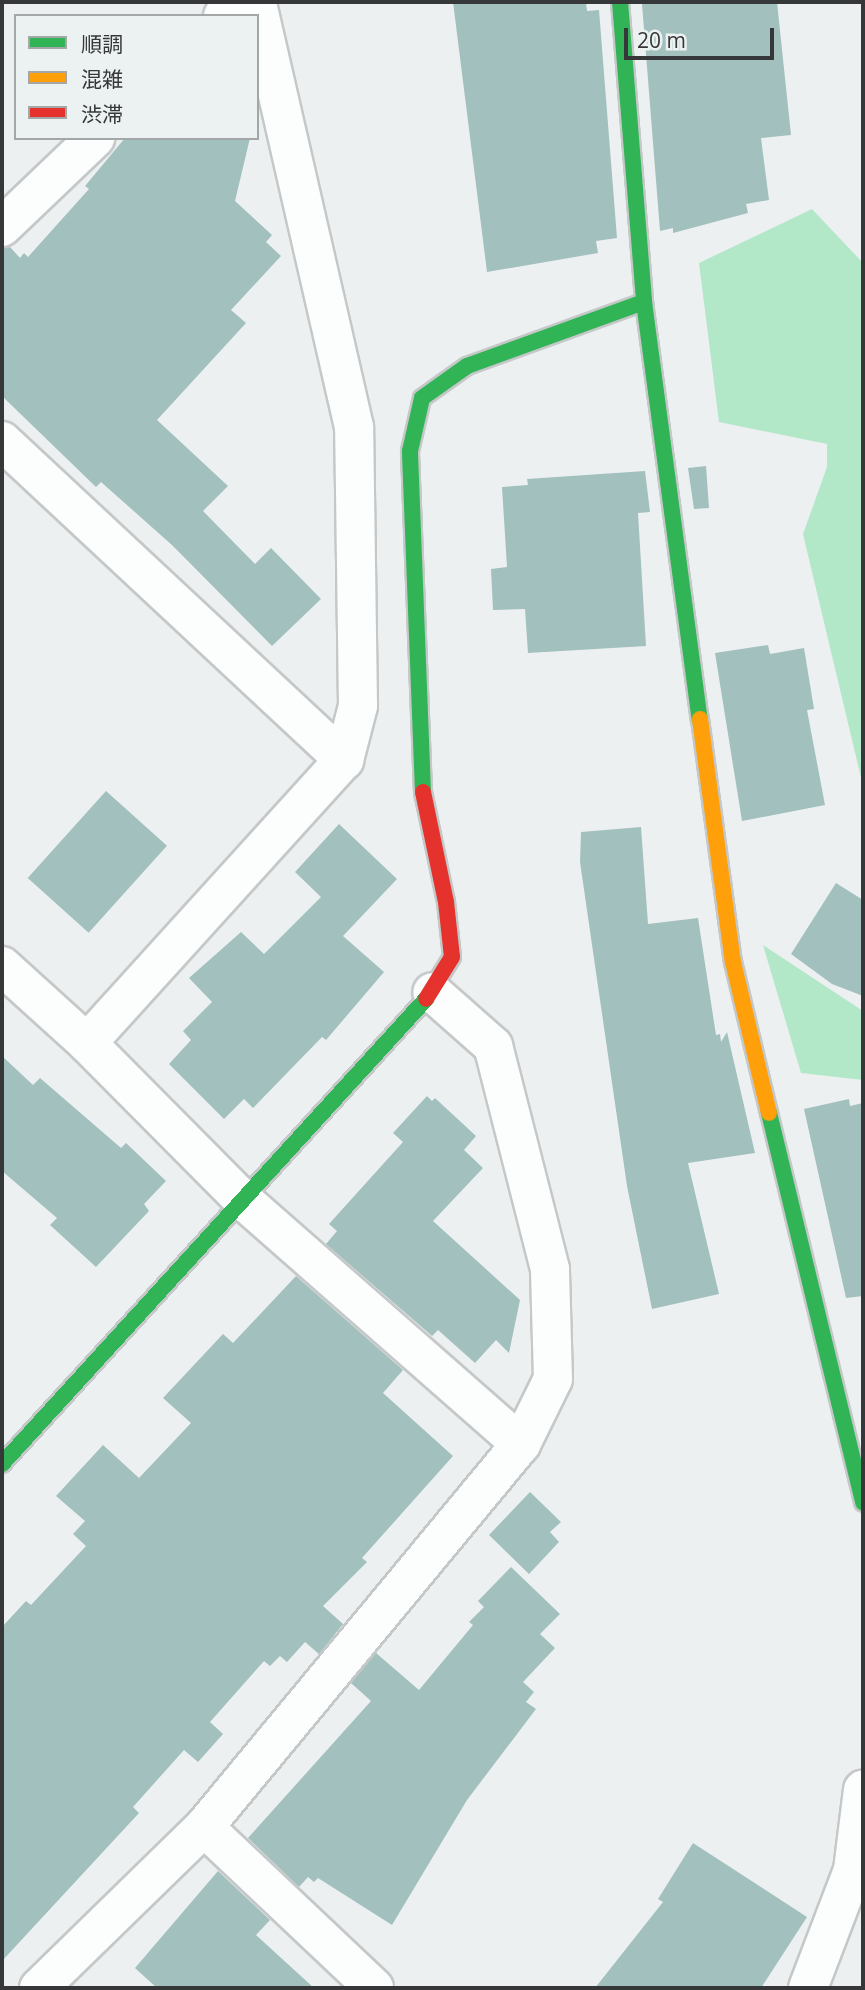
<!DOCTYPE html>
<meta charset="utf-8">
<style>
body{margin:0}
#map{position:relative;width:865px;height:1990px;overflow:hidden;background:#edf0f1;font-family:"Open Sans","Noto Sans JP",sans-serif}
div>[style]{position:absolute}
.green>*{inset:0;background:#b2e7c8}
.building>*{inset:0;background:#a1c0be;transform-origin:0 0}
.roads{filter:drop-shadow(2px 0 #c5c8c8) drop-shadow(-2px 0 #c5c8c8) drop-shadow(0 2px #c5c8c8) drop-shadow(0 -2px #c5c8c8)}
.street>*{height:38px;margin:-19px;padding:0 19px;transform-origin:19px;border-radius:19px;background:#fcfdfd}
.fast>*{height:16px;margin:-8px;padding:0 8px;transform-origin:8px;border-radius:8px;background:#30b455}
.slow>*{height:16px;margin:-8px;padding:0 8px;transform-origin:8px;border-radius:8px;background:#ff9f0a}
.jam>*{height:16px;margin:-8px;padding:0 8px;transform-origin:8px;border-radius:8px;background:#e5322d}
span{translate:-50% -50%;white-space:nowrap;text-align:center;line-height:1.15;-webkit-text-stroke:5px #ecf1f2;paint-order:stroke}
.frame{position:absolute;inset:0;border:4px solid #353738;pointer-events:none}
.legend{position:absolute;left:14px;top:14px;width:245px;height:126px;box-sizing:border-box;background:#ecf1f2;border:2px solid #a3a7a8;margin:0;padding:9px 12px;list-style:none;font-size:21px;color:#353738}
.legend li{display:flex;align-items:center;gap:14px;height:35px}
.legend b{width:35px;border:2px solid #a3a7a8}
.scale{position:absolute;left:624px;top:28px;width:150px;height:32px;box-sizing:border-box;border:4px solid #353738;border-top:0;padding-left:9px;font-size:21px;line-height:24px;white-space:nowrap;color:#353738;-webkit-text-stroke:5px #ecf1f2;paint-order:stroke}
</style>
<div id="map">
<div class="green">
<i style="clip-path:polygon(812px 209px,863px 263px,863px 786px,803px 534px,827px 467px,827px 444px,719px 422px,699px 263px)"></i>
<i style="clip-path:polygon(763px 945px,863px 1011px,863px 1080px,801px 1073px)"></i>
</div>
<div class="building">
<i style="clip-path:polygon(453px 2px,586px 2px,587px 11px,599px 10px,617px 238px,596px 241px,598px 253px,487px 272px)"></i>
<i style="clip-path:polygon(661px 2px,777px 2px,791px 135px,761px 138px,769px 200px,746px 204px,748px 213px,673px 233px,673px 228px,660px 231px,642px 4px)"></i>
<i style="clip-path:polygon(125px 138px,250px 138px,235px 201px,272px 235px,266px 242px,281px 256px,231px 310px,246px 323px,157px 420px,228px 486px,203px 511px,255px 564px,271px 548px,321px 599px,272px 646px,172px 545px,101px 482px,96px 487px,2px 396px,2px 248px,10px 247px,20px 258px,24px 253px,28px 257px,89px 189px,85px 186px)"></i>
<i style="clip-path:polygon(706px 466px,709px 508px,694px 509px,688px 468px)"></i>
<i style="clip-path:polygon(645px 471px,650px 512px,638px 513px,646px 646px,528px 653px,525px 609px,493px 610px,491px 569px,507px 567px,502px 487px,528px 485px,527px 479px)"></i>
<i style="clip-path:polygon(768px 645px,770px 654px,804px 648px,814px 709px,807px 710px,825px 805px,742px 821px,715px 653px)"></i>
<i style="left:106px;top:791px;width:82px;height:117px;rotate:42deg"></i>
<i style="clip-path:polygon(339px 824px,397px 879px,343px 936px,384px 972px,326px 1040px,322px 1037px,253px 1108px,244px 1099px,224px 1119px,169px 1064px,191px 1040px,183px 1031px,212px 1002px,189px 978px,241px 932px,264px 954px,321px 897px,295px 872px)"></i>
<i style="clip-path:polygon(641px 827px,648px 924px,698px 918px,716px 1035px,720px 1034px,721px 1042px,727px 1032px,755px 1153px,688px 1163px,719px 1294px,652px 1309px,627px 1186px,580px 862px,581px 832px)"></i>
<i style="clip-path:polygon(836px 883px,863px 900px,863px 996px,832px 984px,791px 954px)"></i>
<i style="clip-path:polygon(2px 1056px,33px 1085px,40px 1078px,121px 1148px,126px 1143px,166px 1181px,144px 1204px,149px 1211px,96px 1267px,50px 1225px,57px 1218px,2px 1171px)"></i>
<i style="clip-path:polygon(427px 1096px,432px 1101px,435px 1098px,476px 1136px,464px 1150px,483px 1168px,433px 1221px,520px 1300px,509px 1353px,496px 1340px,475px 1363px,438px 1330px,432px 1336px,326px 1244px,337px 1231px,329px 1224px,403px 1142px,393px 1133px)"></i>
<i style="clip-path:polygon(849px 1099px,850px 1106px,863px 1103px,863px 1296px,846px 1298px,804px 1109px)"></i>
<i style="clip-path:polygon(296px 1276px,403px 1370px,383px 1393px,453px 1456px,362px 1558px,367px 1562px,323px 1606px,343px 1624px,319px 1654px,305px 1642px,287px 1662px,280px 1656px,270px 1666px,264px 1661px,210px 1722px,223px 1734px,198px 1762px,184px 1750px,133px 1807px,139px 1813px,2px 1961px,2px 1627px,26px 1601px,31px 1605px,86px 1546px,73px 1534px,85px 1521px,56px 1496px,103px 1445px,139px 1478px,191px 1423px,163px 1398px,223px 1334px,233px 1343px)"></i>
<i style="clip-path:polygon(530px 1492px,561px 1522px,550px 1532px,559px 1542px,529px 1574px,489px 1535px)"></i>
<i style="clip-path:polygon(511px 1567px,560px 1614px,540px 1634px,555px 1648px,523px 1682px,534px 1692px,526px 1702px,536px 1709px,467px 1800px,392px 1925px,318px 1878px,314px 1882px,308px 1877px,299px 1887px,248px 1838px,371px 1701px,351px 1683px,376px 1653px,419px 1690px,473px 1625px,469px 1622px,484px 1607px,478px 1601px)"></i>
<i style="clip-path:polygon(693px 1843px,807px 1917px,761px 1988px,595px 1988px,663px 1902px,658px 1899px)"></i>
<i style="clip-path:polygon(218px 1871px,270px 1920px,256px 1935px,314px 1988px,157px 1988px,135px 1968px)"></i>
</div>
<div class="roads">
<div class="street">
<i style="left:223px;top:16px;width:20px;rotate:-45deg"></i>
<i style="left:2px;top:227px;width:129px;rotate:-43.7deg"></i>
<i style="left:2px;top:441px;width:468px;rotate:43deg"></i>
<i style="left:2px;top:966px;width:115px;rotate:42.2deg"></i>
<i style="left:87px;top:1043px;width:221px;rotate:45.2deg"></i>
<i style="left:243px;top:1200px;width:370px;rotate:41.3deg"></i>
<i style="left:87px;top:1043px;width:382px;rotate:-47.8deg"></i>
<i style="left:344px;top:760px;width:56px;rotate:-75.5deg"></i>
<i style="left:358px;top:706px;width:279px;rotate:-90.8deg"></i>
<i style="left:354px;top:427px;width:436px;rotate:-102.9deg"></i>
<i style="left:204px;top:1827px;width:234px;rotate:43.4deg"></i>
<i style="left:39px;top:1988px;width:231px;rotate:-44.3deg"></i>
<i style="left:204px;top:1827px;width:497px;rotate:-50.4deg"></i>
<i style="left:521px;top:1444px;width:72px;rotate:-63.8deg"></i>
<i style="left:553px;top:1379px;width:110px;rotate:-91.6deg"></i>
<i style="left:550px;top:1269px;width:230px;rotate:-104.3deg"></i>
<i style="left:493px;top:1046px;width:81px;rotate:-138.5deg"></i>
<i style="left:808px;top:1988px;width:126px;rotate:-69.1deg"></i>
<i style="left:853px;top:1870px;width:81px;rotate:-82.9deg"></i>
</div>
<div class="fast">
<i style="left:620px;top:2px;width:301px;rotate:85.4deg"></i>
<i style="left:644px;top:302px;width:421px;rotate:82.4deg"></i>
<i style="left:423px;top:792px;width:341px;rotate:-92.2deg"></i>
<i style="left:410px;top:451px;width:54px;rotate:-77.2deg"></i>
<i style="left:422px;top:398px;width:55px;rotate:-35.4deg"></i>
<i style="left:467px;top:366px;width:188px;rotate:-19.9deg"></i>
<i style="left:769px;top:1113px;width:401px;rotate:76.4deg"></i>
<i style="left:2px;top:1464px;width:629px;rotate:-47.64deg"></i>
</div>
<div class="slow">
<i style="left:700px;top:719px;width:245px;rotate:82.3deg"></i>
<i style="left:733px;top:962px;width:155px;rotate:76.6deg"></i>
</div>
<div class="jam">
<i style="left:423px;top:792px;width:112px;rotate:78.2deg"></i>
<i style="left:446px;top:902px;width:55px;rotate:83.8deg"></i>
<i style="left:452px;top:957px;width:49px;rotate:121.8deg"></i>
</div>
</div>
<div class="frame"></div>
<ul class="legend">
<li><b style="height:9px;background:#30b455"></b>順調</li>
<li><b style="height:9px;background:#ff9f0a"></b>混雑</li>
<li><b style="height:9px;background:#e5322d"></b>渋滞</li>
</ul>
<div class="scale">20 m</div>
</div>
